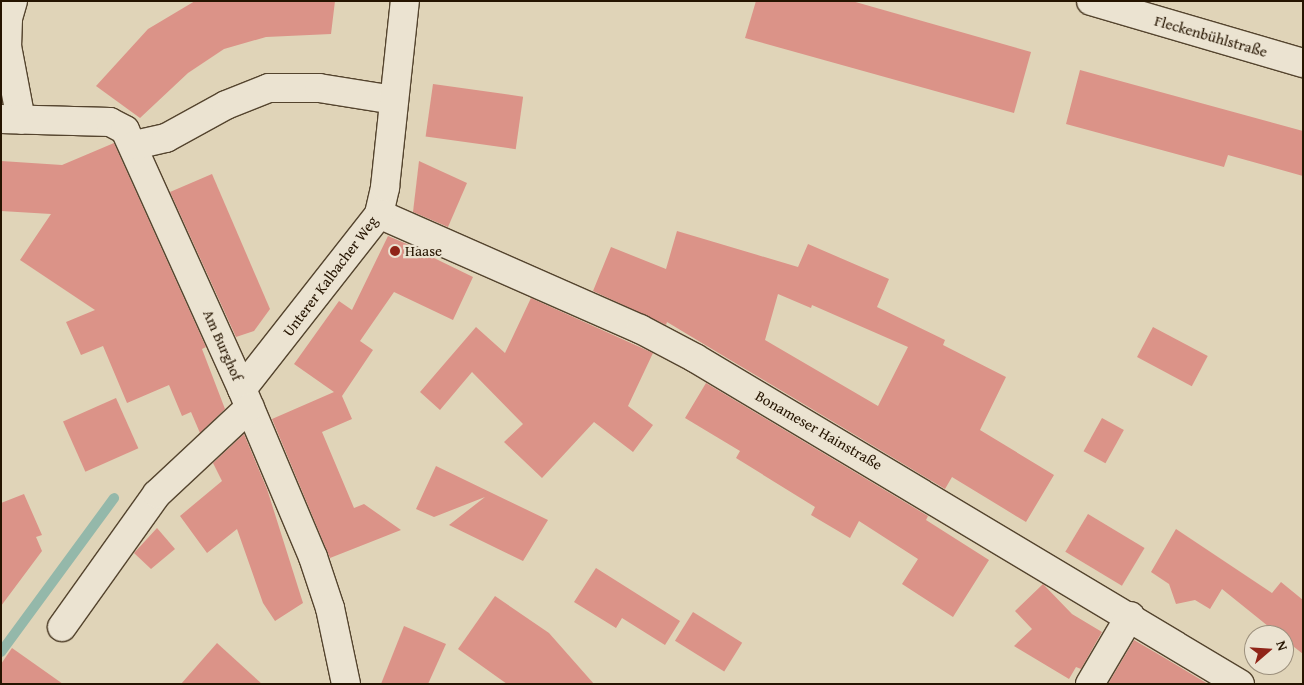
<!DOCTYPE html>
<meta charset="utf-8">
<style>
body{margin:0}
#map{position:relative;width:1304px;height:685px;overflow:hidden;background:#e0d4b8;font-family:"Gentium Book Plus",serif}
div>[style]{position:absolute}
.stream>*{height:10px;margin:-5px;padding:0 5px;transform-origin:5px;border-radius:5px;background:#94b8aa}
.building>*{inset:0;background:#db9388;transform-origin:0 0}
.roads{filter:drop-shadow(1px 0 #54442e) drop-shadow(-1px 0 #54442e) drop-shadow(0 1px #54442e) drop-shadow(0 -1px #54442e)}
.minor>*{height:28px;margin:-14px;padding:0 14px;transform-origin:14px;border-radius:14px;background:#ebe3d1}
.dots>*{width:14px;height:14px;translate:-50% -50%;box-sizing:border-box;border:2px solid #ebe3d1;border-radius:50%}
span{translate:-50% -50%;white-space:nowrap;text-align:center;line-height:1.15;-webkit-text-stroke:4.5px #ebe3d1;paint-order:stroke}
.street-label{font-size:15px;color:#251400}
.poi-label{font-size:15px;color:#251400}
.left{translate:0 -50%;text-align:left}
.frame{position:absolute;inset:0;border:2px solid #251400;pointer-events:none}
.north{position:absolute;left:1244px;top:625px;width:50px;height:50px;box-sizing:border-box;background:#ebe3d1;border:1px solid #9c907d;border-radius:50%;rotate:71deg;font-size:14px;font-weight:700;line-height:20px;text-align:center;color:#251400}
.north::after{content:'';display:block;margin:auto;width:18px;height:22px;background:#8f2418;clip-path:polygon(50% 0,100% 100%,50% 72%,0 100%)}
</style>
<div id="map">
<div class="stream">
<i style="left:1px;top:652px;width:191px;rotate:-53.7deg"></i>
</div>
<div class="building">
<i style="clip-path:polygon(195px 1px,335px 1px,331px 34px,266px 37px,224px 49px,188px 73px,140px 118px,96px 86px,148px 29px)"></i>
<i style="clip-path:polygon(756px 1px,852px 1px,1031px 52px,1014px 113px,745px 38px)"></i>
<i style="clip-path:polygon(1080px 70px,1303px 131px,1303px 176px,1228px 155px,1224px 167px,1066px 124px)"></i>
<i style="left:433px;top:84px;width:91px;height:53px;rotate:8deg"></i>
<i style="clip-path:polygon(114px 143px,206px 347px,202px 349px,225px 409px,200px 433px,191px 412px,182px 416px,169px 385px,127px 403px,103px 346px,81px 355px,66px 322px,95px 310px,20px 260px,51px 214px,1px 211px,1px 161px,62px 165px)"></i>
<i style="clip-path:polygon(419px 161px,467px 183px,448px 227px,413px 212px)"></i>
<i style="clip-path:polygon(212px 174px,270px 309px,254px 331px,236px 337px,170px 192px)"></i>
<i style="clip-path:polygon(evenodd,677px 231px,798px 267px,808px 244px,889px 279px,877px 307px,945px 340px,943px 345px,1006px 377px,980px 430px,1054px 475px,1026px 522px,952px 477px,945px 489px,667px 322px,666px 325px,593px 291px,611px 247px,666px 269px,677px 231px,778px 294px,811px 308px,812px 305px,908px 347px,878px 406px,765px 340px,778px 294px)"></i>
<i style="clip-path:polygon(388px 236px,435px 256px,434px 258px,473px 277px,453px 320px,394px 292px,360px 341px,373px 350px,342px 396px,352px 419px,322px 432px,354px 508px,364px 504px,401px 530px,330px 558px,272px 419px,334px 392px,294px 364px,339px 301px,352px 310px)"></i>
<i style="clip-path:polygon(531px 298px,653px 353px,628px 406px,653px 425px,633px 452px,594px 422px,542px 478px,504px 442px,523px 424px,472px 372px,440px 410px,420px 392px,476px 327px,505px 353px)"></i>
<i style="left:1153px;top:327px;width:62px;height:34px;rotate:28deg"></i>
<i style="clip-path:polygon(706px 383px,928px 516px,926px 520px,989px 560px,953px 617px,902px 584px,918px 559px,859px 521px,850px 538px,811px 515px,815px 507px,736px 458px,740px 451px,685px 418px)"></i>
<i style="left:116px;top:398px;width:55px;height:58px;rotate:66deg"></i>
<i style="left:1102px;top:418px;width:25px;height:38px;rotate:29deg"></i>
<i style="clip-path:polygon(244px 434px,267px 489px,303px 603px,275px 621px,263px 603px,237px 529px,207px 553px,180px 516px,222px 481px,213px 463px)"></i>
<i style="clip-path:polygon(436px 466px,548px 520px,523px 561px,449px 525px,485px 497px,434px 517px,416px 509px)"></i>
<i style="clip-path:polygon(24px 494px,42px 535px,36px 537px,42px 551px,1px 606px,1px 503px)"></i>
<i style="left:1088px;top:514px;width:66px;height:44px;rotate:31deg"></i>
<i style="clip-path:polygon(157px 528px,175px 549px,151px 569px,134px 553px)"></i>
<i style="clip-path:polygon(1176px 529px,1272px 593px,1281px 582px,1303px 600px,1303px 654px,1284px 639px,1284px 635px,1279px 635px,1222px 589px,1210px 609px,1195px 600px,1176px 604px,1169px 584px,1151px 572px)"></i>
<i style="clip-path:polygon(596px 568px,680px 621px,665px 645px,622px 618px,616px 628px,574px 602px)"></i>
<i style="clip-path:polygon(1043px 584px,1072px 614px,1102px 632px,1081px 669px,1076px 667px,1069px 679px,1014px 646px,1032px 629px,1015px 611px)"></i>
<i style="clip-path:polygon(495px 596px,549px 633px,594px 684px,507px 684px,458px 649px)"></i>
<i style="left:693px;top:612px;width:58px;height:34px;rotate:32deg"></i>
<i style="clip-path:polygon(404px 626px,446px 644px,428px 684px,381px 684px)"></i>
<i style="clip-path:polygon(1134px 640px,1163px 657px,1208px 684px,1108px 684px)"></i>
<i style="clip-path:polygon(217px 643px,262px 684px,181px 684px)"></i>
<i style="clip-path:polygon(12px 648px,63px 684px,1px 684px,1px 664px)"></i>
</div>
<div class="roads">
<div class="minor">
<i style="left:13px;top:1px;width:19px;rotate:106deg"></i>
<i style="left:8px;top:19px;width:27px;rotate:92deg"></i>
<i style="left:7px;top:46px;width:75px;rotate:79.3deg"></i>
<i style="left:1091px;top:1px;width:221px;rotate:16.3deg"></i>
<i style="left:1px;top:119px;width:109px;rotate:1.6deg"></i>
<i style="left:110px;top:122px;width:17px;rotate:28deg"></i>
<i style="left:125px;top:130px;width:284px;rotate:65.7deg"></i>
<i style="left:242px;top:389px;width:182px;rotate:67.1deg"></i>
<i style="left:313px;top:557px;width:54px;rotate:71.6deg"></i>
<i style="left:330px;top:608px;width:78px;rotate:78.1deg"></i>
<i style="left:135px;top:145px;width:32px;rotate:-13deg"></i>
<i style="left:166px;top:138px;width:68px;rotate:-28.8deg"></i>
<i style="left:226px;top:105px;width:46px;rotate:-21.6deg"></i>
<i style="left:269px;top:88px;width:50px"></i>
<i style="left:319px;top:88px;width:76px;rotate:9.1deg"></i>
<i style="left:379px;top:214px;width:285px;rotate:23.8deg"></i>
<i style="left:640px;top:329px;width:62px;rotate:27.8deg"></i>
<i style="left:695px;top:358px;width:635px;rotate:30.89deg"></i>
<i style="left:242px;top:389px;width:222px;rotate:-51.9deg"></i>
<i style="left:379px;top:214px;width:28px;rotate:-77deg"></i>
<i style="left:385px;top:187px;width:187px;rotate:-83.9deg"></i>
<i style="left:62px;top:627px;width:163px;rotate:-54.5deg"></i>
<i style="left:157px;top:494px;width:127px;rotate:-43.1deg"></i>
<i style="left:1090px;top:684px;width:79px;rotate:-59.5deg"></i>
</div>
</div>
<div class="dots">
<i style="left:395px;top:251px;background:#8f2418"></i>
</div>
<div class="street-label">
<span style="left:1211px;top:36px;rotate:16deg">Fleckenbühlstraße</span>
<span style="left:330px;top:276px;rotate:-53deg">Unterer Kalbacher Weg</span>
<span style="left:223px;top:345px;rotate:66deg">Am Burghof</span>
<span style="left:819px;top:430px;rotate:30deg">Bonameser Hainstraße</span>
</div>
<div class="poi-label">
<span class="left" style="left:405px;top:251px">Haase</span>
</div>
<div class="frame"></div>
<div class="north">N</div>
</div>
